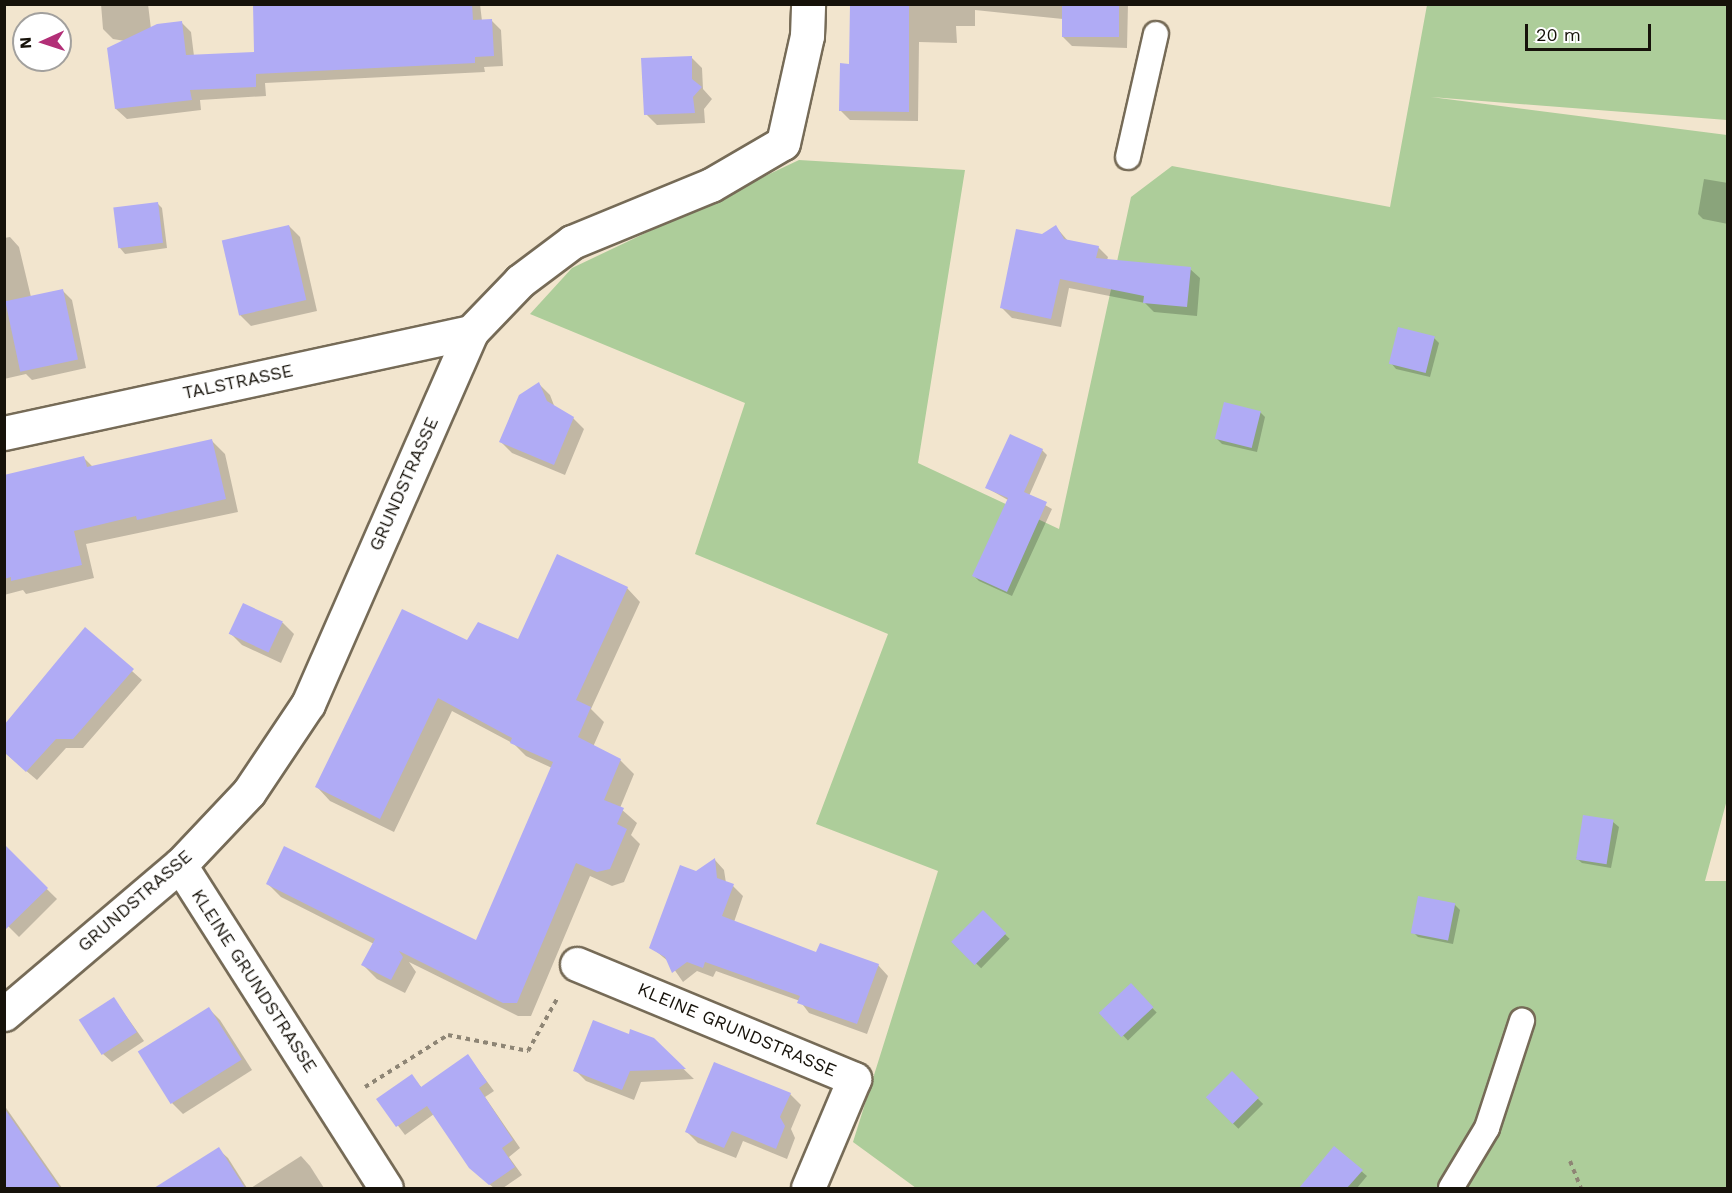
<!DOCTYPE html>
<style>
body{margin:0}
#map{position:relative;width:1732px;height:1193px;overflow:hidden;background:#f2e5ce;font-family:"Work Sans",sans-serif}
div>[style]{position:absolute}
.green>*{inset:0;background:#adcd9a}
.shadow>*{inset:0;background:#0003;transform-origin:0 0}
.building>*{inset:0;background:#b0abf5;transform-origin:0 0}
.path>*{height:4px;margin-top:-2px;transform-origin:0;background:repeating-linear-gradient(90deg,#8e8575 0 4.5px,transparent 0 9px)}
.roads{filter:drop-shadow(2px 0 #766b57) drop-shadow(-2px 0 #766b57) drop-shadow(0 2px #766b57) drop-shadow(0 -2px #766b57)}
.service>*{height:24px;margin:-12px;padding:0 12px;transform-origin:12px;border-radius:12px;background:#fff}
.minor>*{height:33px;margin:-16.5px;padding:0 16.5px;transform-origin:16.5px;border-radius:16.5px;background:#fff}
span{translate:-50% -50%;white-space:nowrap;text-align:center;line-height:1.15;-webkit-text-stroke:4.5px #fff;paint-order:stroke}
.street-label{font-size:18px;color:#16120a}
.frame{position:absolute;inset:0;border:6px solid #16120a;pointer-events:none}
.north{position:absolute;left:12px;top:12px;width:60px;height:60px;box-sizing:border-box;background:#fff;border:2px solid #a2a09d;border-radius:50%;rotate:267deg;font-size:16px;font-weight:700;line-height:24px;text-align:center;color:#16120a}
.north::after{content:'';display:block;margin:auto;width:21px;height:27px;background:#b22f77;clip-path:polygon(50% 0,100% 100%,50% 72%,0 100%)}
.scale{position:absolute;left:1525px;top:24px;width:126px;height:27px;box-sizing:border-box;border:3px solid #16120a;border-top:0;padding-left:8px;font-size:18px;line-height:21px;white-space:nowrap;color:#16120a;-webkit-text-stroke:4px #fff;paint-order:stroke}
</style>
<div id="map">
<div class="green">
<i style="clip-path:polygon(1427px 5px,1727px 5px,1727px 120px,1431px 97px,1727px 135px,1728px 796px,1705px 881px,1727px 881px,1727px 1188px,916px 1188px,853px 1142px,938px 871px,816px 824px,888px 634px,695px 554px,745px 403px,530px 314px,572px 268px,799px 160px,965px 170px,918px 463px,1059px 529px,1131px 197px,1172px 166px,1390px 207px)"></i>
</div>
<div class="shadow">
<i style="clip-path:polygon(101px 4px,148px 4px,151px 29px,181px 22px,191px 32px,194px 56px,256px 53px,286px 4px,480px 4px,482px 21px,491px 20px,501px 30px,503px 66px,484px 67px,485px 72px,265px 83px,266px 96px,200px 100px,201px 110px,127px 119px,116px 109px,125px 41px,113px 39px,103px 29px)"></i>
<i style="clip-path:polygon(851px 4px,1128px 4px,1127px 48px,1072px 46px,1063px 37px,1063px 19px,975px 10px,975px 26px,956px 26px,957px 43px,919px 42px,918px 121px,850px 120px,841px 111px,850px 65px)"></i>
<i style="clip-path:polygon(691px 57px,702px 68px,703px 89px,712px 99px,704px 109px,705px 123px,657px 125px,646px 114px)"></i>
<i style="clip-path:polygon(1704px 179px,1728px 183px,1728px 224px,1703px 219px,1698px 214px)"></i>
<i style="clip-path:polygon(157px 203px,162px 208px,167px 248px,125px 254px,120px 248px)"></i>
<i style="clip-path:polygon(289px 226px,300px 237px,317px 311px,251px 326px,240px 315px)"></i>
<i style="clip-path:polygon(1056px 227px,1068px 241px,1098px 247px,1108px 257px,1107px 260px,1190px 269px,1200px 278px,1197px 316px,1154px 312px,1145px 303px,1069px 288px,1061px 327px,1012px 318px,1002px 308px,1042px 236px)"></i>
<i style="clip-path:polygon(10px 237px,19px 247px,31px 297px,62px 290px,72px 300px,86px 368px,32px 380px,26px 374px,4px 379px,4px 238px)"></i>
<i style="clip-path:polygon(1434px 338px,1439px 343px,1430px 377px,1396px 369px,1391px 363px)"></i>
<i style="clip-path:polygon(539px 384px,550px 395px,555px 408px,573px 418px,584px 429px,565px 475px,512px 453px,501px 442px)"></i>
<i style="clip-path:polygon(1260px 412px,1265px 417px,1257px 452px,1222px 444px,1217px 439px)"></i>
<i style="clip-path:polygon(212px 441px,225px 454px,238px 512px,86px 544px,94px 578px,26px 594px,23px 590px,4px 595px,4px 476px,84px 458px,93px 467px)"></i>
<i style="clip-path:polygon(1042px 450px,1047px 455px,1029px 496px,1052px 509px,1012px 596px,979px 581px,974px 576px,1008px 500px,987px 488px)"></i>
<i style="clip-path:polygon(627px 588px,640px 602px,591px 709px,604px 722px,593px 747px,620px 760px,634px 774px,620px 808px,637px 823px,631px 835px,640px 844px,624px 882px,612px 886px,590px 876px,531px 1016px,518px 1016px,409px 962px,416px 972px,405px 993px,377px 979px,363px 965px,374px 944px,281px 897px,268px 884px,477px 942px,552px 768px,526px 756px,514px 744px,452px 711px,394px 832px,330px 801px,317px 787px,468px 642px,519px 641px)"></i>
<i style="clip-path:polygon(243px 605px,283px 623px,294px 634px,281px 663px,242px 645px,231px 634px)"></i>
<i style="clip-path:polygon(85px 629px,142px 680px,83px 748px,66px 748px,37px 780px,4px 752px)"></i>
<i style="clip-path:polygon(1613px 822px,1619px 827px,1611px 868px,1582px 863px,1576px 858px)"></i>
<i style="clip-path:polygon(4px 847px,57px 899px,19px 937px,4px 922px)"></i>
<i style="clip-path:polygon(715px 860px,724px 870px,726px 883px,733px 886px,743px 896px,734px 922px,817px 954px,878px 965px,888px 976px,867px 1034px,809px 1013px,800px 1001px,716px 971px,713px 977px,697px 971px,683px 982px,669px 962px,651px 947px,697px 872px)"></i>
<i style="clip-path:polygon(1454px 904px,1460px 910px,1453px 944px,1418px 937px,1413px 932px)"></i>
<i style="left:983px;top:913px;width:37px;height:41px;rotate:44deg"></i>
<i style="left:1131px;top:986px;width:37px;height:40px;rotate:46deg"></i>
<i style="clip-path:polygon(114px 999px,144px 1041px,112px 1062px,103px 1054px)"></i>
<i style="clip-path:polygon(209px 1009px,220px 1020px,252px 1070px,183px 1114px,172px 1103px)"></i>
<i style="clip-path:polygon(629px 1036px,653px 1040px,694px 1079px,641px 1082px,634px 1100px,586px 1081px,575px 1070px)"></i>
<i style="clip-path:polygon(468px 1056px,494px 1091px,485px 1097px,520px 1148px,509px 1157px,522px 1175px,503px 1188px,494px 1188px,478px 1175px,434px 1114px,405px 1135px,378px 1099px,412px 1076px,422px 1088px)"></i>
<i style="left:1232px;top:1073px;width:44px;height:35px;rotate:45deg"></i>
<i style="clip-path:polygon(790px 1094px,801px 1105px,791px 1129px,795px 1138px,787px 1159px,743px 1141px,736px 1158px,698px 1143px,687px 1132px)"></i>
<i style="clip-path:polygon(4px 1105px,62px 1188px,4px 1188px)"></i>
<i style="clip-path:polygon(1334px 1148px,1367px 1176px,1357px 1188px,1327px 1188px,1317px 1180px)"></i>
<i style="clip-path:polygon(218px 1149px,228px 1158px,247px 1188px,188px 1188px)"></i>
<i style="clip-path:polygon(301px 1156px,310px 1166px,324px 1188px,251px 1188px)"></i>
</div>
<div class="building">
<i style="clip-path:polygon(253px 4px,472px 4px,473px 20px,492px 19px,494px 56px,475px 57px,475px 63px,256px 74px,256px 87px,190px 90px,192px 100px,115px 109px,107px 48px,157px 24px,182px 21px,186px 55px,254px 52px)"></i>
<i style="clip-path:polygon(850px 4px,909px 4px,909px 112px,839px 111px,840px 63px,849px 64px)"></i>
<i style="left:1062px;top:4px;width:57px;height:33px"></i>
<i style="clip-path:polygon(692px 56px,692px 79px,702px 87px,693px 97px,695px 113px,644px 115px,641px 58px)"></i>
<i style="left:158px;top:202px;width:41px;height:45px;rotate:83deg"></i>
<i style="left:289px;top:225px;width:77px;height:69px;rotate:77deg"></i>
<i style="clip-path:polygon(1056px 225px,1064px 239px,1099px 246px,1096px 258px,1191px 267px,1187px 307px,1143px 303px,1144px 296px,1060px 279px,1051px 319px,1000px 308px,1016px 229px,1042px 234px)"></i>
<i style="left:63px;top:289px;width:72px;height:59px;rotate:78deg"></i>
<i style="left:1398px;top:327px;width:38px;height:38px;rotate:14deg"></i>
<i style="clip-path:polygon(539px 382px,547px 401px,574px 417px,554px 465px,499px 442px,519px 395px)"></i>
<i style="left:1224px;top:402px;width:38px;height:38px;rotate:14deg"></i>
<i style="clip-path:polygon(1010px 434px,1043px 449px,1024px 492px,1047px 502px,1007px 592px,972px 576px,1008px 498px,985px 488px)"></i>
<i style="clip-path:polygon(212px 439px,226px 499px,137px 520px,136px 516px,74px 531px,82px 565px,11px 581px,11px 577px,4px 579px,4px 475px,84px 456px,87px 467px)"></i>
<i style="clip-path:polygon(557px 554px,628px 587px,576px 700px,591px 707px,578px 737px,621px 759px,604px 800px,624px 808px,617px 824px,627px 829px,610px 869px,597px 872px,576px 863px,517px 1003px,503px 1003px,399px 951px,403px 957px,391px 980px,361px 965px,375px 939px,266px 884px,284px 846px,476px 940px,553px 762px,510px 743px,512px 738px,438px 698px,380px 819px,315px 787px,402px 609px,467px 640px,478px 622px,518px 639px)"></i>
<i style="left:243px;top:603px;width:44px;height:34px;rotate:25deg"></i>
<i style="clip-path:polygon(85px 627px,134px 669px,73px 739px,56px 739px,26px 772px,4px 752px,4px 725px)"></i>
<i style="left:1583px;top:815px;width:31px;height:45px;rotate:9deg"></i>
<i style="clip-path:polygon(4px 844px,48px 888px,4px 931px)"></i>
<i style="clip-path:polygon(715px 858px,717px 878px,734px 884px,722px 916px,816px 952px,820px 943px,879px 964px,857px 1024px,797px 1003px,800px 996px,705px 962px,703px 968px,687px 962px,672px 973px,665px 957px,649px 948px,680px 865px,696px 871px)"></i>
<i style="left:1418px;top:896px;width:38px;height:38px;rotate:11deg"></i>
<i style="left:983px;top:910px;width:33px;height:45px;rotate:45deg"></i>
<i style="left:1131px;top:983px;width:33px;height:44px;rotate:47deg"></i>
<i style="left:114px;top:997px;width:42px;height:42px;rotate:57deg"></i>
<i style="left:209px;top:1007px;width:62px;height:84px;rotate:58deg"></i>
<i style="clip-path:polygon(593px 1020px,629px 1034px,630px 1029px,654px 1038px,686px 1069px,630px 1071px,622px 1090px,573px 1071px)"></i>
<i style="clip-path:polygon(468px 1054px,487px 1082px,479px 1088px,513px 1140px,502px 1148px,515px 1167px,489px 1185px,469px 1168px,427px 1106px,396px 1127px,376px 1099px,412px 1074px,421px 1087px)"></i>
<i style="clip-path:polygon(714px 1062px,791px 1093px,780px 1117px,785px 1126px,776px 1149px,732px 1131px,724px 1148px,685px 1132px)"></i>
<i style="left:1232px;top:1071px;width:38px;height:37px;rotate:45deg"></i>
<i style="clip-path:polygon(4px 1108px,60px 1188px,4px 1188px)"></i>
<i style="clip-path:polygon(1334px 1146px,1363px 1170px,1347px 1188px,1299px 1188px)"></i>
<i style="clip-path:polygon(219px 1147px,245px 1188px,154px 1188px)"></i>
</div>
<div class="path">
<i style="left:365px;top:1087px;width:98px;rotate:-32.1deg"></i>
<i style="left:448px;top:1035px;width:82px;rotate:11.3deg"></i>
<i style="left:528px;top:1051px;width:62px;rotate:-60.9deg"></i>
<i style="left:1570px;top:1161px;width:29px;rotate:68deg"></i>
</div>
<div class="roads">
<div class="service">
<i style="left:1128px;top:157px;width:126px;rotate:-77.2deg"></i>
<i style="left:1451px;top:1188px;width:70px;rotate:-59deg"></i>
<i style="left:1487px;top:1128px;width:113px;rotate:-71.9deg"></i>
</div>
<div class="minor">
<i style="left:4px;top:433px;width:478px;rotate:-12.2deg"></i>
<i style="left:180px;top:865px;width:383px;rotate:57.5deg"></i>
<i style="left:577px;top:964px;width:300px;rotate:22.5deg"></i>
<i style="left:854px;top:1079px;width:118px;rotate:112.9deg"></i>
<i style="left:4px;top:1014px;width:231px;rotate:-40.3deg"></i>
<i style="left:180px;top:865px;width:100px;rotate:-46.6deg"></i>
<i style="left:249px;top:792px;width:106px;rotate:-56.2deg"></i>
<i style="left:308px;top:704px;width:406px;rotate:-66.3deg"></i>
<i style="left:471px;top:332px;width:71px;rotate:-46.1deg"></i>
<i style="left:520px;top:281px;width:65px;rotate:-36.9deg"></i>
<i style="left:572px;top:242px;width:150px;rotate:-22.3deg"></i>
<i style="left:711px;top:185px;width:83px;rotate:-30.3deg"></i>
<i style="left:783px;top:143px;width:110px;rotate:-77.4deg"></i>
<i style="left:807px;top:36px;width:32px;rotate:-88deg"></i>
</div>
</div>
<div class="street-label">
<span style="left:238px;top:382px;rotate:-12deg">TALSTRASSE</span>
<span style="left:404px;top:484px;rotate:-66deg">GRUNDSTRASSE</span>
<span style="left:135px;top:901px;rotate:-41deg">GRUNDSTRASSE</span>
<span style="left:254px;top:981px;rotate:57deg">KLEINE GRUNDSTRASSE</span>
<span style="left:737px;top:1030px;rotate:23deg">KLEINE GRUNDSTRASSE</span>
</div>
<div class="frame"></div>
<div class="north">N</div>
<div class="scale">20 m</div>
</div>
